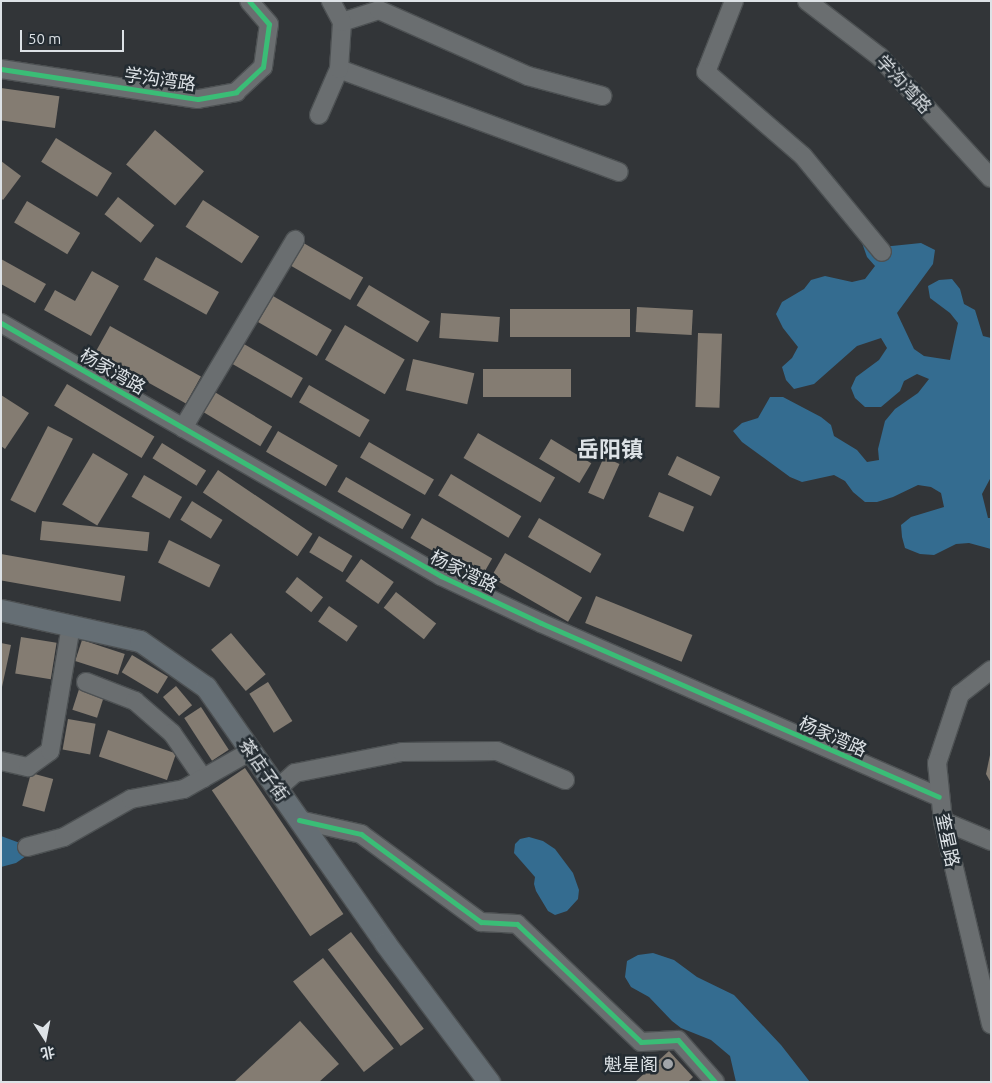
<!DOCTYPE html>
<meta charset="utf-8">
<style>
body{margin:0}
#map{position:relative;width:992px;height:1083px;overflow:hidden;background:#323538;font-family:Ubuntu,"Noto Sans SC",sans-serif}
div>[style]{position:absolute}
.forest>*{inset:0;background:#346c90}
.building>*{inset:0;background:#847c72;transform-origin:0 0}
.roads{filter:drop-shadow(1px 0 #4d5153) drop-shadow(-1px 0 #4d5153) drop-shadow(0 1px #4d5153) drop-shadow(0 -1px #4d5153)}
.minor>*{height:18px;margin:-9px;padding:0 9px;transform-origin:9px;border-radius:9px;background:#6a6e70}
.major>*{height:21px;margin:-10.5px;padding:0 10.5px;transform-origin:10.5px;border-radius:10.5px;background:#656e74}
.cycleway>*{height:5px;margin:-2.5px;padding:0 2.5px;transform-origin:2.5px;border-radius:2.5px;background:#3abd76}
.dots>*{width:14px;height:14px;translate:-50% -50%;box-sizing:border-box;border:2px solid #242c32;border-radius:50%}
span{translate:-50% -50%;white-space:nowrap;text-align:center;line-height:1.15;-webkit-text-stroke:5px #242c32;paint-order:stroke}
.street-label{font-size:18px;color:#dde2e6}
.poi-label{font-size:18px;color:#dde2e6}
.right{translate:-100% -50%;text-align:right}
.district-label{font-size:22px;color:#dde2e6;font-weight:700}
.frame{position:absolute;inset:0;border:2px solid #dde2e6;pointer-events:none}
.north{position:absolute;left:20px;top:1013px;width:50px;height:50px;-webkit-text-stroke:4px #242c32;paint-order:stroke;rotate:169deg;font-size:14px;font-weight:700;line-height:20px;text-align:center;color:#dde2e6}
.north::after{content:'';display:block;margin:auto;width:18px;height:22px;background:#dde2e6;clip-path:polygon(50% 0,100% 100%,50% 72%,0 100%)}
.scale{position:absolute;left:20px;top:30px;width:104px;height:22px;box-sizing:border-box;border:2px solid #dde2e6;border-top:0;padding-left:6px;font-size:15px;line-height:18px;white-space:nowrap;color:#dde2e6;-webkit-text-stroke:4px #242c32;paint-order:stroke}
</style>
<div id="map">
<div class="forest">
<i style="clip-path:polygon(861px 240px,882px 247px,921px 243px,935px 250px,933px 264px,897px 313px,914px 349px,924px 356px,950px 360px,958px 323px,950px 313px,930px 298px,928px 286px,939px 280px,952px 279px,960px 289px,964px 304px,975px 310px,983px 336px,991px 338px,991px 477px,982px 494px,988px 518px,991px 518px,991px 549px,969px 543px,956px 544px,934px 555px,920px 554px,905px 548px,902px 537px,901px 525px,911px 517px,944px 507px,941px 493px,931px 487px,918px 485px,893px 497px,877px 502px,865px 502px,853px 492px,845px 481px,834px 475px,802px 482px,790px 477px,742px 442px,733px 431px,742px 423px,758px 418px,770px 397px,783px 397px,821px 417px,831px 425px,834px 436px,857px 450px,867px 462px,879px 460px,878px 449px,885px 421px,895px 409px,918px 393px,929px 379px,917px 374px,904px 381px,900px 391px,881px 407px,865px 407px,855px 398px,851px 388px,856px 377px,879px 360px,887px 348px,881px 338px,857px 346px,814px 384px,794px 389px,786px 380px,782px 367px,792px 358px,798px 347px,783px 328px,776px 314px,782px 302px,804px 289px,811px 280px,825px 276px,852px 282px,865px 279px,875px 266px,867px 257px)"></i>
<i style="clip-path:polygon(1px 836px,28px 846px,26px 856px,16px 863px,1px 867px)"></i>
<i style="clip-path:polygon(529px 837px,543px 841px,555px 849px,573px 873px,579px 890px,578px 899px,567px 911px,555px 915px,548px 911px,536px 891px,534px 884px,535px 877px,514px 853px,515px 844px,520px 839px)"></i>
<i style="clip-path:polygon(653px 953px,674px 960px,697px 977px,734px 995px,781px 1045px,810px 1082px,736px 1082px,730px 1056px,711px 1040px,681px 1028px,672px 1021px,649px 997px,631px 987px,625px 977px,627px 961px,638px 955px)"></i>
</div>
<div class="building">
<i style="left:1px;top:88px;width:59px;height:32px;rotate:8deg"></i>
<i style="left:155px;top:130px;width:64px;height:45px;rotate:40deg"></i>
<i style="left:56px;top:138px;width:66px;height:28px;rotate:32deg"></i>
<i style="clip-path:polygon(1px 161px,21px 176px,3px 200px,1px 198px)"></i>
<i style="left:118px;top:197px;width:46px;height:22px;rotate:38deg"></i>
<i style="left:203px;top:200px;width:67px;height:32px;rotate:33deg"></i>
<i style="left:27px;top:201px;width:62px;height:25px;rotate:31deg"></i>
<i style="left:300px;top:241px;width:73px;height:26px;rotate:30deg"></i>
<i style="left:156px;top:257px;width:72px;height:26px;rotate:29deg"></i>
<i style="clip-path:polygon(1px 259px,46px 284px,35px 303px,1px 284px)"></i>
<i style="clip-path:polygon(92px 271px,119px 286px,91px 336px,44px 310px,55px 290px,75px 301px)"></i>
<i style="left:369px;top:285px;width:71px;height:24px;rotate:31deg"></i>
<i style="left:273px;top:296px;width:68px;height:30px;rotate:30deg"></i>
<i style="left:637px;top:307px;width:56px;height:25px;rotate:3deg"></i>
<i style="left:510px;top:309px;width:120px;height:28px"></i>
<i style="left:441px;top:313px;width:59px;height:25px;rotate:4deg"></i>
<i style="left:345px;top:325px;width:69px;height:40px;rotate:30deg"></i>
<i style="left:110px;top:326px;width:104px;height:31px;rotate:29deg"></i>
<i style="left:698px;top:333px;width:24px;height:74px;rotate:2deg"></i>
<i style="left:244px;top:344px;width:68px;height:23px;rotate:30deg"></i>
<i style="left:413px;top:359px;width:63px;height:32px;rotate:13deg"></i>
<i style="left:571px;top:369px;width:28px;height:88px;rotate:90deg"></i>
<i style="left:67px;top:384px;width:102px;height:25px;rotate:31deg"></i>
<i style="left:309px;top:385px;width:70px;height:20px;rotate:30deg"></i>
<i style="left:213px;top:391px;width:69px;height:23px;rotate:31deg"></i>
<i style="clip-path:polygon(1px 395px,29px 413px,5px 449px,1px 446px)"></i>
<i style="left:48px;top:426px;width:28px;height:83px;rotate:27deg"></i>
<i style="left:278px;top:431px;width:69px;height:24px;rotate:30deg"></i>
<i style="left:478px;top:433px;width:89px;height:29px;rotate:30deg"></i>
<i style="left:551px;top:439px;width:47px;height:23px;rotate:31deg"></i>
<i style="left:369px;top:442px;width:75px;height:18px;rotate:30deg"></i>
<i style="left:162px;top:443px;width:52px;height:18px;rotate:32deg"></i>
<i style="left:93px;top:453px;width:41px;height:60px;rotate:31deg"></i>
<i style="left:677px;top:456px;width:48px;height:21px;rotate:26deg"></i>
<i style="left:604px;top:457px;width:17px;height:39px;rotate:24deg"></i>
<i style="left:218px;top:470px;width:114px;height:27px;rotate:34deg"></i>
<i style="left:451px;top:474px;width:82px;height:25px;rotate:31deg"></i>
<i style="left:144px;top:475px;width:44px;height:25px;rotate:30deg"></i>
<i style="left:346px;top:477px;width:75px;height:17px;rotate:30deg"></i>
<i style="left:659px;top:492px;width:38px;height:27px;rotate:23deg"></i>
<i style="left:192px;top:501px;width:36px;height:22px;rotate:32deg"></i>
<i style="left:422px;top:518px;width:81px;height:23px;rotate:30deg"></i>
<i style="left:539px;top:518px;width:72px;height:22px;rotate:30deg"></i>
<i style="left:42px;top:521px;width:108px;height:19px;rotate:6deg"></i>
<i style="left:319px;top:536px;width:39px;height:19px;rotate:31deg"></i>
<i style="left:169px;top:540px;width:57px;height:25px;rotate:26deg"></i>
<i style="left:505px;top:553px;width:89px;height:28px;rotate:30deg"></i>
<i style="left:1px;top:554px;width:126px;height:26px;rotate:10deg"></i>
<i style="left:361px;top:559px;width:40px;height:27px;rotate:35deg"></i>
<i style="left:297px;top:577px;width:33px;height:19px;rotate:38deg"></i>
<i style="left:396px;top:592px;width:51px;height:20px;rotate:38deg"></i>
<i style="left:596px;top:596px;width:104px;height:29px;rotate:22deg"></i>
<i style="left:329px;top:606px;width:35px;height:19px;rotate:35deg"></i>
<i style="left:231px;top:633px;width:54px;height:26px;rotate:50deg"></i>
<i style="left:21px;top:637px;width:36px;height:37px;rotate:9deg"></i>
<i style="left:82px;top:640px;width:45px;height:22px;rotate:18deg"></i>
<i style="clip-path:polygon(1px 643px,11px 645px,2px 687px,1px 687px)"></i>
<i style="left:132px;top:655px;width:42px;height:20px;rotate:31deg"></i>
<i style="left:268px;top:682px;width:46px;height:22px;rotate:58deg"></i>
<i style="left:81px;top:683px;width:26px;height:28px;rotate:18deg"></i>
<i style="left:176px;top:686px;width:25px;height:17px;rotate:50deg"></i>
<i style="left:201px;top:707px;width:51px;height:20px;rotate:57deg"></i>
<i style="left:68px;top:719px;width:28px;height:31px;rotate:10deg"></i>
<i style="left:108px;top:730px;width:72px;height:28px;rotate:19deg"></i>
<i style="clip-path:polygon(990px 755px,991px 755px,991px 783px,986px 774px)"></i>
<i style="left:245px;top:768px;width:176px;height:40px;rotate:56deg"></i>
<i style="left:31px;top:773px;width:23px;height:34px;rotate:15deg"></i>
<i style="left:351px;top:932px;width:121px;height:29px;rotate:53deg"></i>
<i style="left:323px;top:958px;width:115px;height:38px;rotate:52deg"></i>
<i style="clip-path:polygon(300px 1021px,339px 1064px,319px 1082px,234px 1082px)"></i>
<i style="clip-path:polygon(669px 1051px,693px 1077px,688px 1082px,635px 1082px)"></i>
</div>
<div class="roads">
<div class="minor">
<i style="left:734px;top:1px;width:76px;rotate:111.5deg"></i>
<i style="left:706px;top:72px;width:128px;rotate:40.9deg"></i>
<i style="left:803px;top:156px;width:124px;rotate:50.5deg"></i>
<i style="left:807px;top:1px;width:92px;rotate:37.5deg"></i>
<i style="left:880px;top:57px;width:164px;rotate:47.5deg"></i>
<i style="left:342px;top:22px;width:39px;rotate:-18deg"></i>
<i style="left:379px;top:10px;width:163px;rotate:23.9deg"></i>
<i style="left:528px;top:76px;width:77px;rotate:15.1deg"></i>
<i style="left:1px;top:69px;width:199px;rotate:8.7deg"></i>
<i style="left:198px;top:99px;width:39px;rotate:-10deg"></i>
<i style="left:236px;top:92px;width:37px;rotate:-43deg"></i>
<i style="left:263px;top:67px;width:43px;rotate:-82.1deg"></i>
<i style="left:269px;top:24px;width:30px;rotate:-131deg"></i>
<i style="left:339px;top:69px;width:298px;rotate:20.2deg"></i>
<i style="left:319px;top:115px;width:50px;rotate:-66.5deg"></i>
<i style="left:339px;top:69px;width:47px;rotate:-86.3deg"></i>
<i style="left:342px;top:22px;width:24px;rotate:-118deg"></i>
<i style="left:1px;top:323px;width:508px;rotate:29.9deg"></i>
<i style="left:441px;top:576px;width:110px;rotate:25.2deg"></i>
<i style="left:541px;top:623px;width:434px;rotate:23.6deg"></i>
<i style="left:183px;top:428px;width:219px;rotate:-59.2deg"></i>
<i style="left:991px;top:670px;width:39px;rotate:142deg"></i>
<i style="left:960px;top:694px;width:73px;rotate:108.4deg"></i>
<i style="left:937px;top:763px;width:58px;rotate:84.1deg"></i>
<i style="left:943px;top:821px;width:209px;rotate:76.7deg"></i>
<i style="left:86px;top:682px;width:53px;rotate:21.2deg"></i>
<i style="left:135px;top:701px;width:49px;rotate:40.9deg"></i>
<i style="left:172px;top:733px;width:55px;rotate:55.4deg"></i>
<i style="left:1px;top:761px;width:28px;rotate:13deg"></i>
<i style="left:28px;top:767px;width:27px;rotate:-36deg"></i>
<i style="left:50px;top:751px;width:128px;rotate:-80.5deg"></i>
<i style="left:277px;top:789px;width:24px;rotate:-42deg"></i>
<i style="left:295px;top:773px;width:109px;rotate:-11.1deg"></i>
<i style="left:402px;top:752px;width:95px;rotate:-0.6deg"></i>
<i style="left:497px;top:751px;width:74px;rotate:23.1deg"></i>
<i style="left:299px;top:820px;width:64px;rotate:12.7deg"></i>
<i style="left:361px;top:834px;width:149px;rotate:36.3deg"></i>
<i style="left:481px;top:922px;width:36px;rotate:3deg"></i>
<i style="left:517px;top:924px;width:171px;rotate:43.6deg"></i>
<i style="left:641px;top:1042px;width:37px;rotate:-3deg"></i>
<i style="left:678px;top:1040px;width:56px;rotate:48.6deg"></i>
<i style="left:943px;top:821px;width:52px;rotate:22.6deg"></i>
<i style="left:27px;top:847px;width:38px;rotate:-15deg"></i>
<i style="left:64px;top:837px;width:77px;rotate:-29.6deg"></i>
<i style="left:131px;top:799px;width:54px;rotate:-10.7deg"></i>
<i style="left:184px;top:789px;width:77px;rotate:-29.6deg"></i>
</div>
<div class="major">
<i style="left:1px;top:610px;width:142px;rotate:12.6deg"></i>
<i style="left:140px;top:641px;width:80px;rotate:34.9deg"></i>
<i style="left:206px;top:687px;width:312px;rotate:55deg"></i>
<i style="left:385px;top:943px;width:174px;rotate:53.2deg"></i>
</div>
</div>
<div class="cycleway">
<i style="left:1px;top:69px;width:199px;rotate:8.7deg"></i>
<i style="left:198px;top:99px;width:39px;rotate:-10deg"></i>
<i style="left:236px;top:92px;width:37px;rotate:-43deg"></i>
<i style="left:263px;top:67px;width:43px;rotate:-82.1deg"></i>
<i style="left:269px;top:24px;width:30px;rotate:-131deg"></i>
<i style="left:1px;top:323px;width:508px;rotate:29.9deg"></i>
<i style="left:441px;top:576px;width:110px;rotate:25.2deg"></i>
<i style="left:541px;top:623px;width:434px;rotate:23.6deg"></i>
<i style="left:299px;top:820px;width:64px;rotate:12.7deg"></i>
<i style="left:361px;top:834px;width:149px;rotate:36.3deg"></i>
<i style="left:481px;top:922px;width:36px;rotate:3deg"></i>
<i style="left:517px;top:924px;width:171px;rotate:43.6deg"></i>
<i style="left:641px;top:1042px;width:37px;rotate:-3deg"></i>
<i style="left:678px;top:1040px;width:56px;rotate:48.6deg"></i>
</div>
<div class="dots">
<i style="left:668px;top:1064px;background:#a1a5a9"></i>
</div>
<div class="street-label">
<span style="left:160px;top:79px;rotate:8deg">学沟湾路</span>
<span style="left:904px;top:84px;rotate:47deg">学沟湾路</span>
<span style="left:113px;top:371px;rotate:30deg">杨家湾路</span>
<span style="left:464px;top:571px;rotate:26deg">杨家湾路</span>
<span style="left:833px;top:736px;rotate:24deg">杨家湾路</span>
<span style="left:264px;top:770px;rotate:55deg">茶店子街</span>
<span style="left:948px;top:840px;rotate:78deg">奎星路</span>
</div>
<div class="poi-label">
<span class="right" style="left:658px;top:1064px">魁星阁</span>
</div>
<div class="district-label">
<span style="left:610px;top:449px">岳阳镇</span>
</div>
<div class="frame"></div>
<div class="north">北</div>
<div class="scale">50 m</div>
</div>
